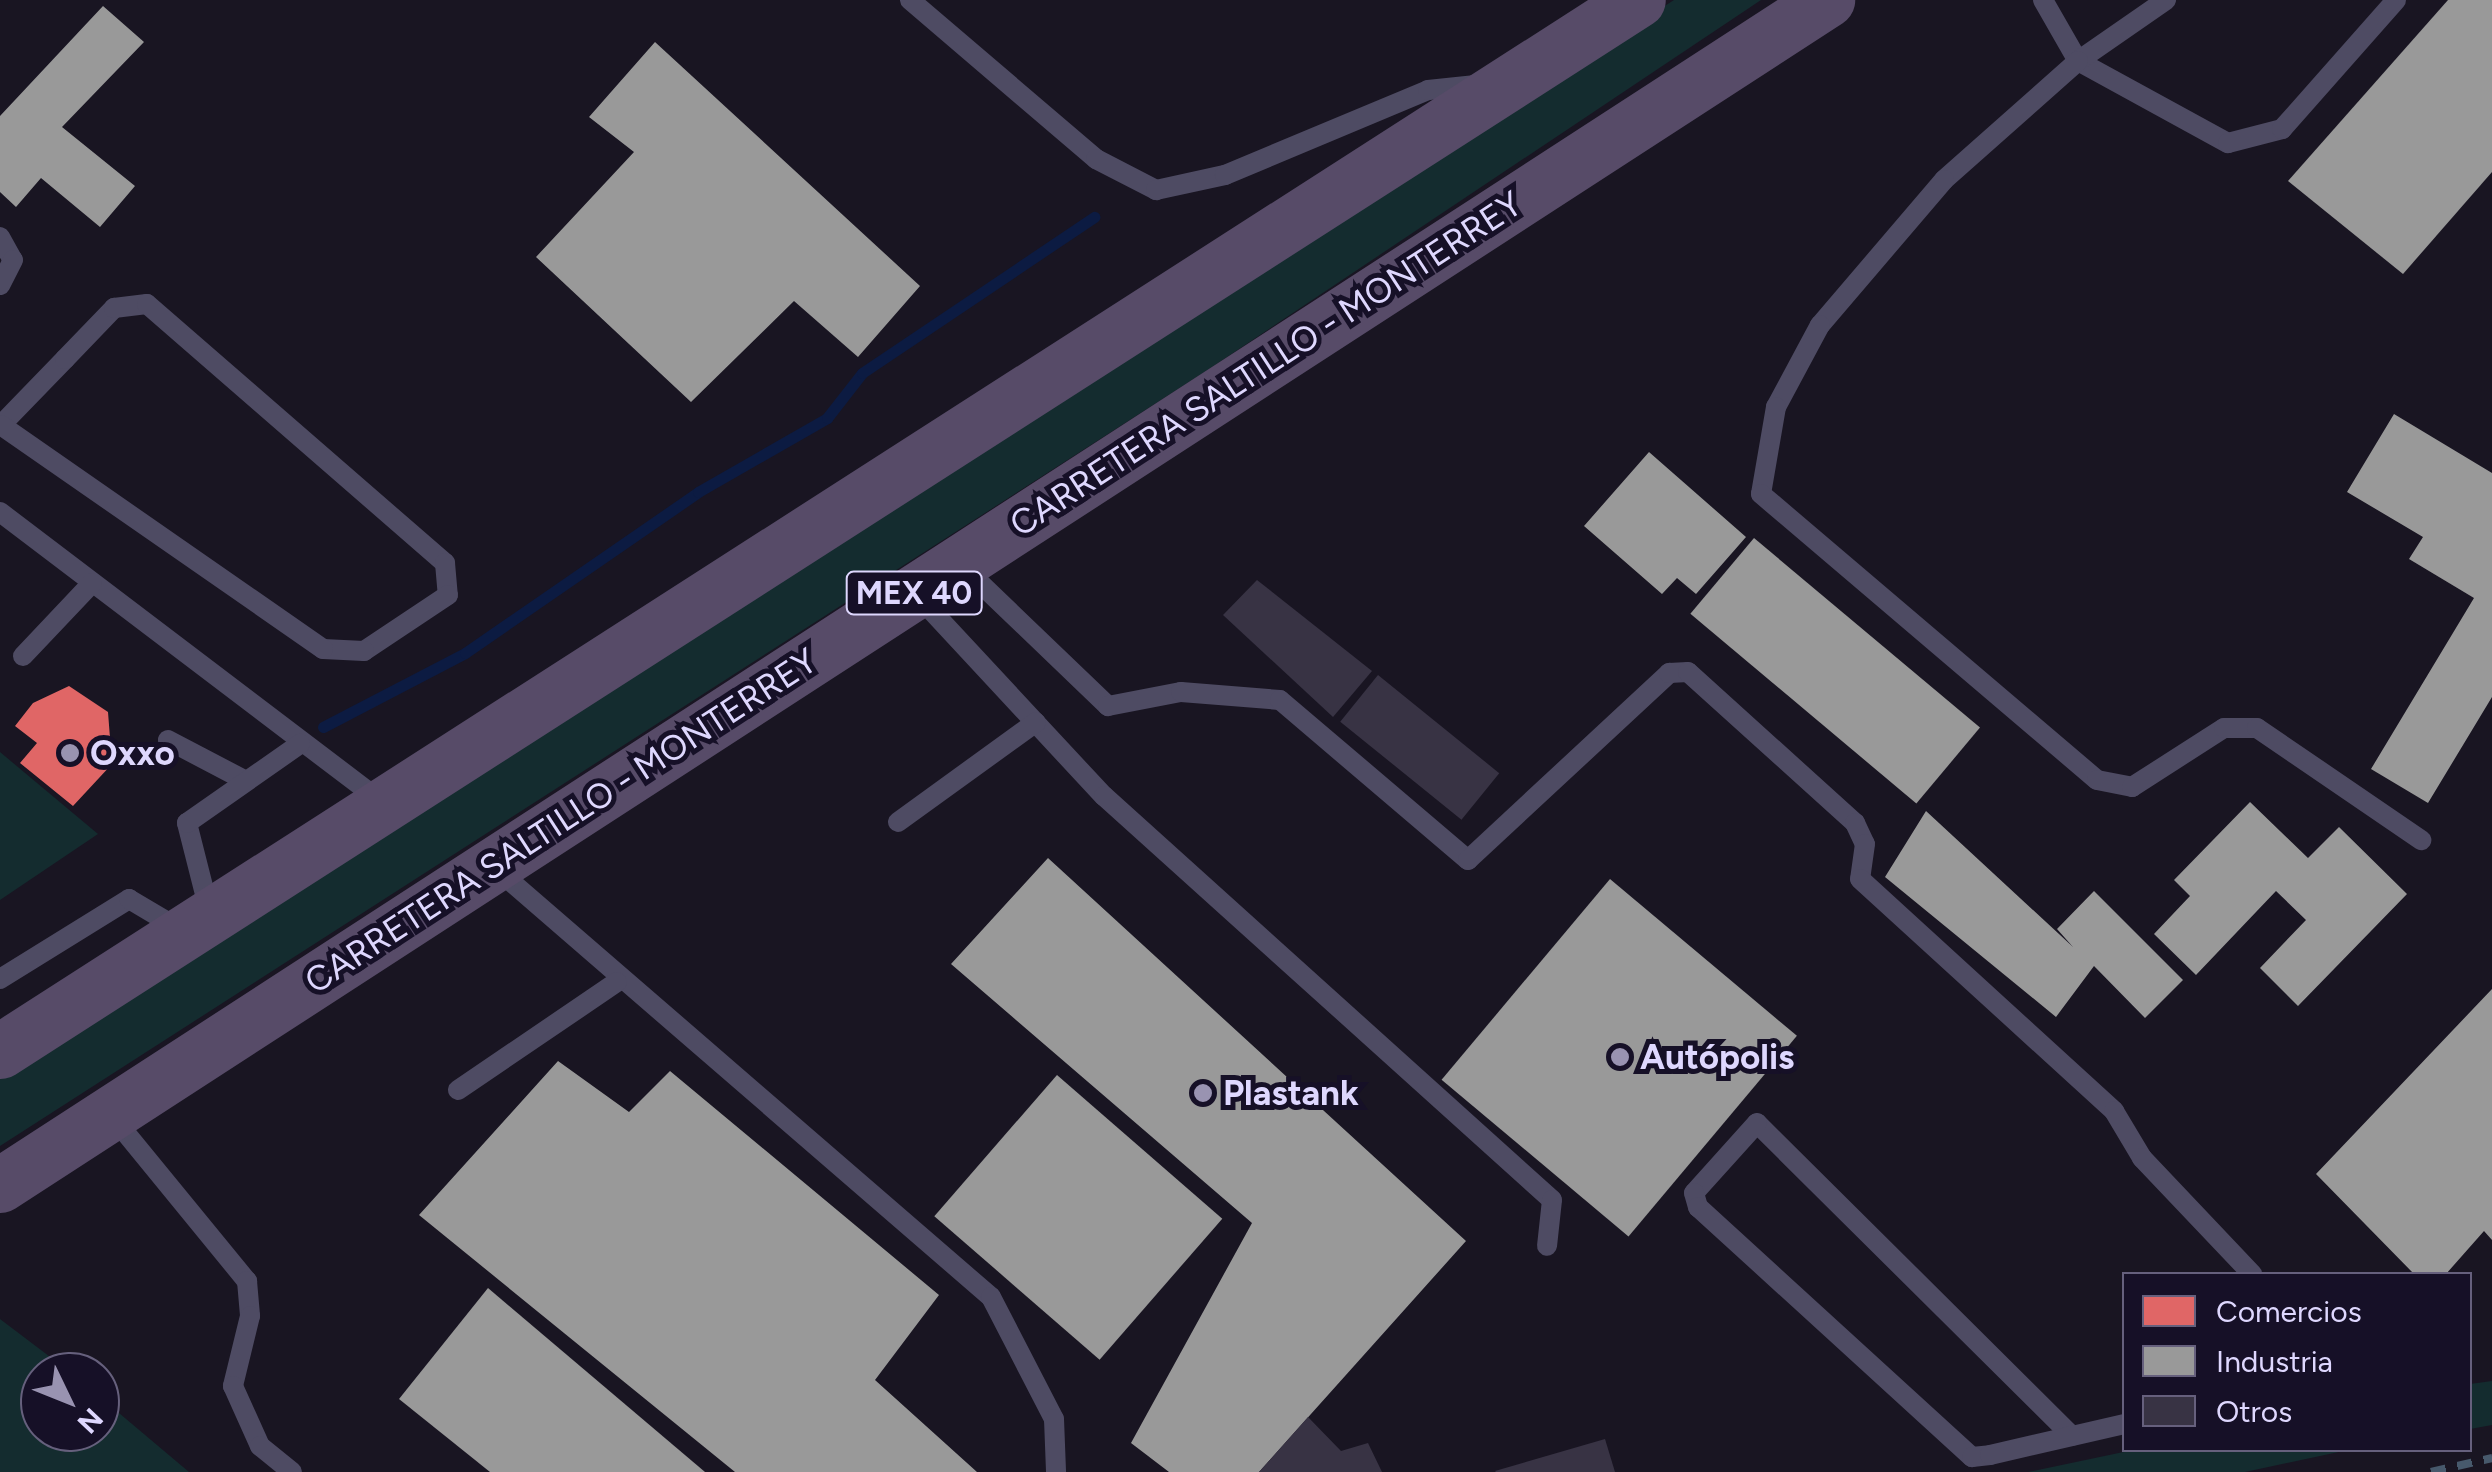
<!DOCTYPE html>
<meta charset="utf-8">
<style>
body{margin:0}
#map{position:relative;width:2492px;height:1472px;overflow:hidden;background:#191522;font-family:Figtree,sans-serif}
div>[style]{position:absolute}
.green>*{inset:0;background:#142c2f}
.shops>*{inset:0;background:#e06666}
.industry>*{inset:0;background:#999;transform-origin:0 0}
.stream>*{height:11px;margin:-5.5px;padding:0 5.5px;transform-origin:5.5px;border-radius:5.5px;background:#0c1b42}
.building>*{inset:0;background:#383344;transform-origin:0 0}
.lane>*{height:20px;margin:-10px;padding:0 10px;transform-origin:10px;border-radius:10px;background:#4e4b63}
.primary>*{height:55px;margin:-27.5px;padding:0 27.5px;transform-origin:27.5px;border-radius:27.5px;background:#574b68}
.rail>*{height:8px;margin-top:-4px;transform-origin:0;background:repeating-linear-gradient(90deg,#47596c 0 15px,transparent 0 27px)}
.dots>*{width:28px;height:28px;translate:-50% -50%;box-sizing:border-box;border:5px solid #161027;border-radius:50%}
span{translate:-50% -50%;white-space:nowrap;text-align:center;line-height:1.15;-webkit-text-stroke:10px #161027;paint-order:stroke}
.shield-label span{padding:2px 8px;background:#161027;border:2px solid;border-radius:8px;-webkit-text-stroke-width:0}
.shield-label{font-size:32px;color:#ded7fe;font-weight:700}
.street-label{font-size:35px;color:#ded7fe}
.poi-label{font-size:35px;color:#ded7fe;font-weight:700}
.left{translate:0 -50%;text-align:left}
.legend{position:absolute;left:2122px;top:1272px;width:350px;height:180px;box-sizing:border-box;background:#161027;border:2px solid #66607d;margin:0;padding:12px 18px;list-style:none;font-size:30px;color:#ded7fe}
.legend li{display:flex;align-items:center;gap:20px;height:50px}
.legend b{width:50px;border:2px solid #66607d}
.north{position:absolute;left:20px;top:1352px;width:100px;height:100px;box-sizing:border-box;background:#161027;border:2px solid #66607d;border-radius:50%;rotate:133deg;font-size:28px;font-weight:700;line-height:40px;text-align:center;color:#ded7fe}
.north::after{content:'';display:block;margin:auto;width:35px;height:45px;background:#9993b1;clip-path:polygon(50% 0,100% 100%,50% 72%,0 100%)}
</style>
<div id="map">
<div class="green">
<i style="clip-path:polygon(1674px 0,1761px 0,1206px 371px,0 1146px,0 1078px)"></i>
<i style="clip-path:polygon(0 752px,98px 834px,0 900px)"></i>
<i style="clip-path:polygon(0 1319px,70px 1372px,40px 1372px,40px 1432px,100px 1432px,100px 1397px,189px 1472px,0 1472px)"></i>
<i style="clip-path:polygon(2492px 1381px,2492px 1425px,2470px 1429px,2470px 1384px)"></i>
<i style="clip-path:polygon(2133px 1450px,2348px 1450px,2245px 1472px,2028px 1472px)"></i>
</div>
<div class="shops">
<i style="clip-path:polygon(69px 686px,108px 712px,112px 764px,73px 806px,20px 763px,37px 743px,15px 726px,33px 703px)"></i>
</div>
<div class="industry">
<i style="clip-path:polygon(2448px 0,2492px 0,2492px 172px,2403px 274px,2288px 181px)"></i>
<i style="clip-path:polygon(103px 6px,144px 42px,62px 127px,135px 186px,100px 227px,41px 178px,16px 207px,0 192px,0 116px)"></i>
<i style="clip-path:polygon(655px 42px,920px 286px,858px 357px,794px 301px,691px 402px,536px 257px,634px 152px,589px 117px)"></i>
<i style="clip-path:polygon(2394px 414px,2492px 473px,2492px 697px,2428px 803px,2371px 769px,2474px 598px,2409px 559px,2423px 537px,2347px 492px)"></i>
<i style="clip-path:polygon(1649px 452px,1746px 537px,1696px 594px,1677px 578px,1662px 594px,1584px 526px)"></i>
<i style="left:1754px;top:538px;width:295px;height:99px;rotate:40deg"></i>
<i style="clip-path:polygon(2250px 802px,2308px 858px,2339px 827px,2407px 894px,2298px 1006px,2260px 968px,2306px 920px,2276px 891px,2196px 975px,2154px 934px,2190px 896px,2174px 880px)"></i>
<i style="clip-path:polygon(1926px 811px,2073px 947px,2057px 929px,2094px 891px,2183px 980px,2145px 1018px,2094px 966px,2056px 1017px,1885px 877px)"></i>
<i style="clip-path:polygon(1048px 858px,1466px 1241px,1259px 1472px,1169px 1472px,1131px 1443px,1252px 1223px,951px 964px)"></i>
<i style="left:1610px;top:879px;width:244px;height:262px;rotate:40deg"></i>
<i style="clip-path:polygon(2492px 989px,2492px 1240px,2484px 1231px,2446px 1274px,2414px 1274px,2316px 1174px)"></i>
<i style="clip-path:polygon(558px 1061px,629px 1112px,670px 1071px,939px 1295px,875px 1380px,977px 1472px,735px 1472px,419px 1215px)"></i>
<i style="left:1057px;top:1075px;width:219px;height:187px;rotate:41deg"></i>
<i style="clip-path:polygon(488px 1288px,705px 1472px,490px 1472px,399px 1399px)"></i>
</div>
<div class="stream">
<i style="left:323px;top:727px;width:160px;rotate:-27.5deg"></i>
<i style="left:465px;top:653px;width:283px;rotate:-34.6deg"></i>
<i style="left:698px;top:492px;width:149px;rotate:-29.8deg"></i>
<i style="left:827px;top:418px;width:57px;rotate:-52.1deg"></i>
<i style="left:862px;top:373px;width:280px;rotate:-33.9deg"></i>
</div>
<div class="building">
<i style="clip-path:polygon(1257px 580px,1372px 671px,1333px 717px,1223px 615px)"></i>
<i style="left:1378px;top:675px;width:156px;height:60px;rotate:39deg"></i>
<i style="clip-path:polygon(1308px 1417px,1341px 1451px,1368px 1443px,1382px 1472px,1259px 1472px)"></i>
<i style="clip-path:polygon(1605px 1439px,1615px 1472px,1496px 1472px,1495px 1471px)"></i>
</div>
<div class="lane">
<i style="left:910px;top:0;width:245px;rotate:40.5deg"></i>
<i style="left:1096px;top:159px;width:68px;rotate:27.3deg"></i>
<i style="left:1156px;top:190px;width:71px;rotate:-12.3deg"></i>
<i style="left:1225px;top:175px;width:220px;rotate:-22.7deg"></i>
<i style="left:1428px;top:90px;width:48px;rotate:-5.9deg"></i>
<i style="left:2043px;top:0;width:70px;rotate:60.2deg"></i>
<i style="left:2078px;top:61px;width:171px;rotate:28.7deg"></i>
<i style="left:2228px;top:143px;width:56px;rotate:-14.5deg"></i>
<i style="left:2282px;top:129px;width:172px;rotate:-48.5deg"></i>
<i style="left:2166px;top:0;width:107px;rotate:145.3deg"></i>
<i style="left:2078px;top:61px;width:179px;rotate:138.4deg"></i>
<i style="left:1944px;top:180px;width:191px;rotate:130.5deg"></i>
<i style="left:1820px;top:325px;width:93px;rotate:118.2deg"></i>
<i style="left:1776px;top:407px;width:88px;rotate:99.8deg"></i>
<i style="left:1761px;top:494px;width:441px;rotate:40.4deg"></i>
<i style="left:2097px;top:780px;width:36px;rotate:11deg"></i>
<i style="left:2132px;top:787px;width:109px;rotate:-32.7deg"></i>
<i style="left:2224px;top:728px;width:33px"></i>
<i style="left:2257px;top:728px;width:199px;rotate:34.3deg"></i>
<i style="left:0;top:237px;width:26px;rotate:61deg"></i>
<i style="left:13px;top:260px;width:28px;rotate:117deg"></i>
<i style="left:0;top:426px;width:1px;rotate:-45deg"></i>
<i style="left:1px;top:425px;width:92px;rotate:-45.9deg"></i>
<i style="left:65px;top:359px;width:71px;rotate:-46.1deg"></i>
<i style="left:114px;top:308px;width:33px;rotate:-7deg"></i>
<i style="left:147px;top:304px;width:395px;rotate:41deg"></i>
<i style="left:445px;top:563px;width:32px;rotate:85deg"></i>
<i style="left:448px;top:595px;width:101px;rotate:146.3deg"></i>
<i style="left:364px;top:651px;width:41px;rotate:-177.2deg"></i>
<i style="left:323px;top:649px;width:392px;rotate:-145.2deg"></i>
<i style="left:0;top:512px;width:477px;rotate:37.2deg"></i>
<i style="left:961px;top:565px;width:204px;rotate:43.8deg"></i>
<i style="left:1108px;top:706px;width:74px;rotate:-10.9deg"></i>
<i style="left:1181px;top:692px;width:99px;rotate:4.6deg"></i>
<i style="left:1280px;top:700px;width:247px;rotate:40.4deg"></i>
<i style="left:1468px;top:860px;width:275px;rotate:-42.9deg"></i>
<i style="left:1669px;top:673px;width:19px;rotate:-3deg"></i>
<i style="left:1688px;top:672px;width:225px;rotate:42.1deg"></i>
<i style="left:1855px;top:823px;width:23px;rotate:65deg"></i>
<i style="left:1865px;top:844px;width:35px;rotate:98deg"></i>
<i style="left:1860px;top:879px;width:344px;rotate:42.4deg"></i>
<i style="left:2114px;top:1111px;width:55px;rotate:59.2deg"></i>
<i style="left:2142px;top:1158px;width:160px;rotate:46.5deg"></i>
<i style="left:916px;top:594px;width:276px;rotate:47.1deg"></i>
<i style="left:1104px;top:796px;width:603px;rotate:42.04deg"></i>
<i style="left:1552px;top:1200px;width:46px;rotate:96.2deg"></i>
<i style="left:23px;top:656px;width:100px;rotate:-46.6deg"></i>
<i style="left:168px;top:740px;width:88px;rotate:27.7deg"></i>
<i style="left:898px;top:822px;width:170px;rotate:-35.9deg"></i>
<i style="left:494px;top:867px;width:657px;rotate:40.87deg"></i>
<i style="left:991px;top:1297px;width:137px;rotate:62.7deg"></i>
<i style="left:1054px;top:1419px;width:53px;rotate:87.8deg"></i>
<i style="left:209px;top:910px;width:90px;rotate:-104.2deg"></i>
<i style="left:187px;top:823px;width:138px;rotate:-35deg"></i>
<i style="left:0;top:979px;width:152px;rotate:-31.8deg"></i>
<i style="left:129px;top:899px;width:63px;rotate:30.7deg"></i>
<i style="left:458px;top:1090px;width:192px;rotate:-34.2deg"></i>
<i style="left:111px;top:1115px;width:215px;rotate:50.7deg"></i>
<i style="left:247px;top:1281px;width:35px;rotate:85deg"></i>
<i style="left:250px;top:1316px;width:72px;rotate:103.7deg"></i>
<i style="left:233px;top:1386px;width:66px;rotate:65.8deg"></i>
<i style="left:260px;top:1446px;width:41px;rotate:39.1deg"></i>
<i style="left:2072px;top:1436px;width:444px;rotate:-135.2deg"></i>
<i style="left:1757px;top:1123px;width:94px;rotate:132deg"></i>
<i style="left:1694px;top:1193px;width:15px;rotate:74deg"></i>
<i style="left:1698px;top:1207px;width:371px;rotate:42.4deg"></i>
<i style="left:1972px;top:1457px;width:18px;rotate:-6deg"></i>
<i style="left:1990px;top:1455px;width:138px;rotate:-13deg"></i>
</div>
<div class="primary">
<i style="left:0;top:1051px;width:1946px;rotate:-32.69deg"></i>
<i style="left:0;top:1185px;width:2178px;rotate:-32.97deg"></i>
</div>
<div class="rail">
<i style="left:2431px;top:1472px;width:63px;rotate:-12.9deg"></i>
</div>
<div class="dots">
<i style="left:70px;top:753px;background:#9993b1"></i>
<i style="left:1620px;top:1057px;background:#9993b1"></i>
<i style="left:1203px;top:1093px;background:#9993b1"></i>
</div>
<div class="shield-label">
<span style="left:914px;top:593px">MEX 40</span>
</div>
<div class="street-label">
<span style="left:1266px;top:364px;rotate:-33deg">CARRETERA SALTILLO - MONTERREY</span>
<span style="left:561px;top:821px;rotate:-33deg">CARRETERA SALTILLO - MONTERREY</span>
</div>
<div class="poi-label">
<span class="left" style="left:90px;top:753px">Oxxo</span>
<span class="left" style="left:1640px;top:1057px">Autópolis</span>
<span class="left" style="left:1223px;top:1093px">Plastank</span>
</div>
<ul class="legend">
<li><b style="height:28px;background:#e06666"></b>Comercios</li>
<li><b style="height:28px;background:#999"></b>Industria</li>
<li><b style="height:28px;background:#383344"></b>Otros</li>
</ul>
<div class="north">N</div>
</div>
